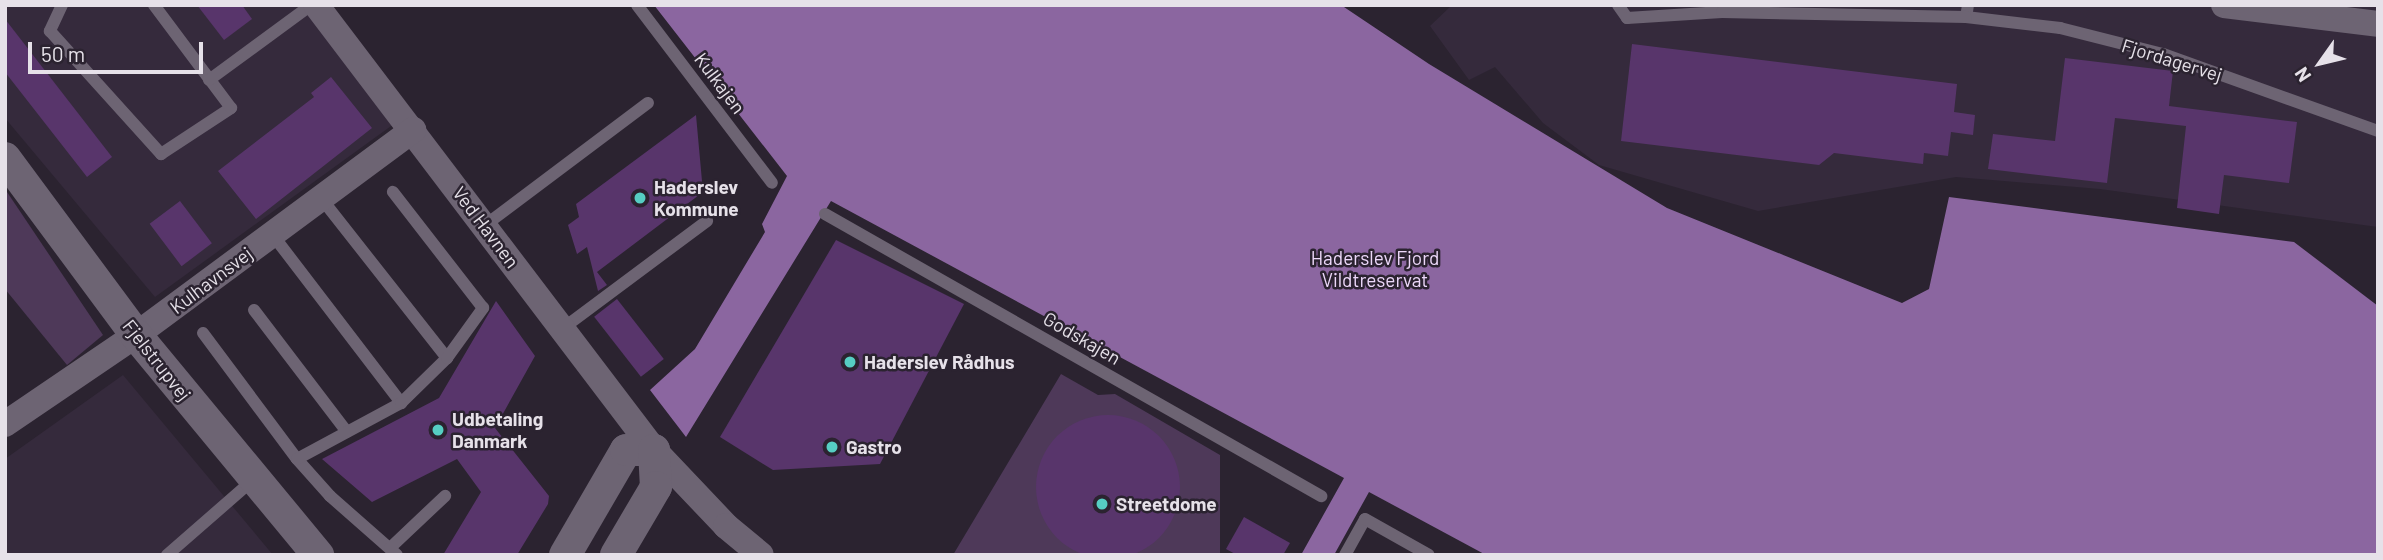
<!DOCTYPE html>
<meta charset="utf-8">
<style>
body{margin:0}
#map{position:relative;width:2383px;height:560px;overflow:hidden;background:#2b2330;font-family:Barlow,sans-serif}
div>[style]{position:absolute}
.built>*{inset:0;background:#352a3c}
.green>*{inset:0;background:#4e3959}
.water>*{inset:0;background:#8b66a0}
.building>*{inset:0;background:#58356b;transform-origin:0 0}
.round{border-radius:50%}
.service>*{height:12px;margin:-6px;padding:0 6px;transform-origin:6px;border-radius:6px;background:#6d6473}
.minor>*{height:26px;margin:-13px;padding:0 13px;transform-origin:13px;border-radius:13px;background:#6d6473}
.tertiary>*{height:32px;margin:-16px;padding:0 16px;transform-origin:16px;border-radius:16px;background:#6d6473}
.dots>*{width:19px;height:19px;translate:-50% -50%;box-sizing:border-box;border:4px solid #2b2330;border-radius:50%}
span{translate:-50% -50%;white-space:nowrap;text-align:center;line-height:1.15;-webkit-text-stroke:5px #2b2330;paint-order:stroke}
.street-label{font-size:19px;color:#e6e1e9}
.poi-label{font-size:19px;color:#e6e1e9;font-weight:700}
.left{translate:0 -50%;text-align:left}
.park-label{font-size:19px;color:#edd8fa}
.frame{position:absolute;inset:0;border:7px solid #e6e1e9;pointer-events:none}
.north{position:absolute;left:2285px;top:28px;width:70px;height:70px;-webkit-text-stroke:5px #2b2330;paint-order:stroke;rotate:236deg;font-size:19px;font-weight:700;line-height:28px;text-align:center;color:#e6e1e9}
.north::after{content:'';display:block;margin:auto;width:24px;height:32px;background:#e6e1e9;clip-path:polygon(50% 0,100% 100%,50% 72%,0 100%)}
.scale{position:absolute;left:28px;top:42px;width:175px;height:32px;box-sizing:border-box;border:4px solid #e6e1e9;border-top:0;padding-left:9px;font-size:21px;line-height:24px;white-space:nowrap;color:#e6e1e9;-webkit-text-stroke:5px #2b2330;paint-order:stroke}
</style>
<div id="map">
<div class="built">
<i style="clip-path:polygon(5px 5px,310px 5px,398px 121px,155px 297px,5px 118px)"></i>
<i style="clip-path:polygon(1452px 5px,2378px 5px,2378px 227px,2100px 189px,1956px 177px,1758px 211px,1599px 165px,1543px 123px,1495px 67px,1469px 80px,1430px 26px)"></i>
<i style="clip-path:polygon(123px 375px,273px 555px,5px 555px,5px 459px)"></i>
</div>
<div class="green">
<i style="clip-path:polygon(5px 189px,103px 335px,67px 365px,5px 289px)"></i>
<i style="clip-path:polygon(1061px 374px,1098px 395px,1115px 394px,1220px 455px,1220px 555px,953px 555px)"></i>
</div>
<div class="water">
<i style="clip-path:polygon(654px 5px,1341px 5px,1429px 64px,1667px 208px,1902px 303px,1929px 289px,1949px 197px,2294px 242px,2378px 306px,2378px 555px,1486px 555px,1369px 492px,1334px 555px,1301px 555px,1344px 478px,831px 201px,686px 437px,650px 390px,695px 349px,765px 232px,762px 224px,787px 176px)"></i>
</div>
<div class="building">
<i style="clip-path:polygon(197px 5px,242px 5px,252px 19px,224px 40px)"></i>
<i style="clip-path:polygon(5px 19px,112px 157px,87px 177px,5px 72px)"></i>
<i style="clip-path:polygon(1632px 44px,1957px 84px,1954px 112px,1975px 115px,1973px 135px,1951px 132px,1948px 156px,1924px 153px,1923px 164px,1834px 153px,1819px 165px,1621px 141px)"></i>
<i style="clip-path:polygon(2065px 58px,2173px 71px,2169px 106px,2297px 122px,2289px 183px,2224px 175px,2219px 214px,2177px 208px,2186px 126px,2115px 118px,2107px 183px,1988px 169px,1993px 134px,2055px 141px)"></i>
<i style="clip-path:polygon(331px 77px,372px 128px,256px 219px,218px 171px,314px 97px,311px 93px)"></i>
<i style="clip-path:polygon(696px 115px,703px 192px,597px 272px,607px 285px,598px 291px,587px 247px,577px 254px,568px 225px,579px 217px,576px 204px)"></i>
<i style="left:180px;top:201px;width:53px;height:38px;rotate:53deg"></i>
<i style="clip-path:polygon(836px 240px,964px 304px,880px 464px,773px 470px,720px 437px)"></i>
<i style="left:617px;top:299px;width:76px;height:29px;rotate:52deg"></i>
<i style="clip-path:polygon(496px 301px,535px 356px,495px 428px,549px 496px,548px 504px,517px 555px,443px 555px,481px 492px,457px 459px,372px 502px,322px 459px,439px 398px)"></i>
<i class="round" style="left:1036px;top:415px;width:144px;height:144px"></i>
<i style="clip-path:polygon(1244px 517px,1290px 543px,1283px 555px,1237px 555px,1226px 549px)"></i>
</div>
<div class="service">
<i style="left:62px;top:5px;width:29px;rotate:115deg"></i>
<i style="left:50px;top:31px;width:166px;rotate:47.9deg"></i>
<i style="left:161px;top:154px;width:84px;rotate:-33.3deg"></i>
<i style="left:231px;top:108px;width:129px;rotate:-126.8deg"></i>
<i style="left:637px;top:5px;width:223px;rotate:52.8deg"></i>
<i style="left:1618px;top:5px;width:16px;rotate:55deg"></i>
<i style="left:1627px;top:18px;width:95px;rotate:-3.6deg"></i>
<i style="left:1722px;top:12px;width:7px;rotate:-45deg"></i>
<i style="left:1968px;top:5px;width:12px;rotate:99deg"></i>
<i style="left:1966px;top:17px;width:95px;rotate:6.7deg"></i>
<i style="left:2060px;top:28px;width:106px;rotate:14.2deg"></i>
<i style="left:2163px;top:54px;width:228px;rotate:19.7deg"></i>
<i style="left:1722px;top:12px;width:244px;rotate:1.2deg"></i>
<i style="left:209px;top:80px;width:127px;rotate:-36.3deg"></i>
<i style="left:321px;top:198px;width:204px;rotate:51.8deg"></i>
<i style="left:825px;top:214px;width:571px;rotate:29.62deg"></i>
<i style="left:484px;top:226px;width:205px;rotate:-36.9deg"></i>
<i style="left:272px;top:234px;width:213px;rotate:52.6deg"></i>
<i style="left:254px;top:310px;width:153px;rotate:52.7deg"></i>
<i style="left:562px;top:329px;width:181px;rotate:-36.7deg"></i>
<i style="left:203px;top:333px;width:157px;rotate:53.3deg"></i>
<i style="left:297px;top:459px;width:50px;rotate:48.3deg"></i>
<i style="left:330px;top:496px;width:89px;rotate:41.4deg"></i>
<i style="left:297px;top:459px;width:118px;rotate:-28.3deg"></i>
<i style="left:401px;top:403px;width:64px;rotate:-44.4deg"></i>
<i style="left:447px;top:358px;width:62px;rotate:-54.2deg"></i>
<i style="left:483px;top:308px;width:147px;rotate:-127.8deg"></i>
<i style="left:390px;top:548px;width:76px;rotate:-43.4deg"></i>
<i style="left:167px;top:555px;width:114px;rotate:-41.1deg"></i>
<i style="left:1345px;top:555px;width:41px;rotate:-60.9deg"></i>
<i style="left:1365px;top:519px;width:73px;rotate:29.4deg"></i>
</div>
<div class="minor">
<i style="left:316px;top:5px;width:559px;rotate:52.78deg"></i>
<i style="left:654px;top:450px;width:105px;rotate:46.5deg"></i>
<i style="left:726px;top:526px;width:45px;rotate:39.6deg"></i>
<i style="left:2224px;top:5px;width:155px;rotate:7deg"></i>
<i style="left:5px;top:424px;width:158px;rotate:-34.2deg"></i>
<i style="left:136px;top:335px;width:345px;rotate:-36.5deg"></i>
</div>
<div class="tertiary">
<i style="left:5px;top:158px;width:220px;rotate:53.5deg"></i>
<i style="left:136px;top:335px;width:286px;rotate:50.4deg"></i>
<i style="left:565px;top:555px;width:121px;rotate:-59.8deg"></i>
<i style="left:626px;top:450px;width:28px"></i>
<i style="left:654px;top:450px;width:37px;rotate:87deg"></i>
<i style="left:656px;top:487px;width:79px;rotate:120.5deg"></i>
</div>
<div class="dots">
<i style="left:640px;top:198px;background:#56cec3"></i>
<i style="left:850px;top:362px;background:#56cec3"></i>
<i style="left:438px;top:430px;background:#56cec3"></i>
<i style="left:832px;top:447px;background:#56cec3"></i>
<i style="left:1102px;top:504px;background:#56cec3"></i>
</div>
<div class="street-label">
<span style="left:2172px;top:60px;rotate:17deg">Fjordagervej</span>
<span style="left:720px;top:83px;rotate:53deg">Kulkajen</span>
<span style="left:486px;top:227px;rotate:53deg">Ved Havnen</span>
<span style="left:211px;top:280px;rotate:-37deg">Kulhavnsvej</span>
<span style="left:1082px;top:338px;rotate:30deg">Godskajen</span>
<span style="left:157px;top:360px;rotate:52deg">Fjelstrupvej</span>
</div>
<div class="poi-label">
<span class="left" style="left:654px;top:198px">Haderslev<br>Kommune</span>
<span class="left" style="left:864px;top:362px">Haderslev Rådhus</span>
<span class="left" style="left:452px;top:430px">Udbetaling<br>Danmark</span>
<span class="left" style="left:846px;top:447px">Gastro</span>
<span class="left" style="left:1116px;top:504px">Streetdome</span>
</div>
<div class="park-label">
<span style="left:1375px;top:269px">Haderslev Fjord<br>Vildtreservat</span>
</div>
<div class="frame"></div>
<div class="north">N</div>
<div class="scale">50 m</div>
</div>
